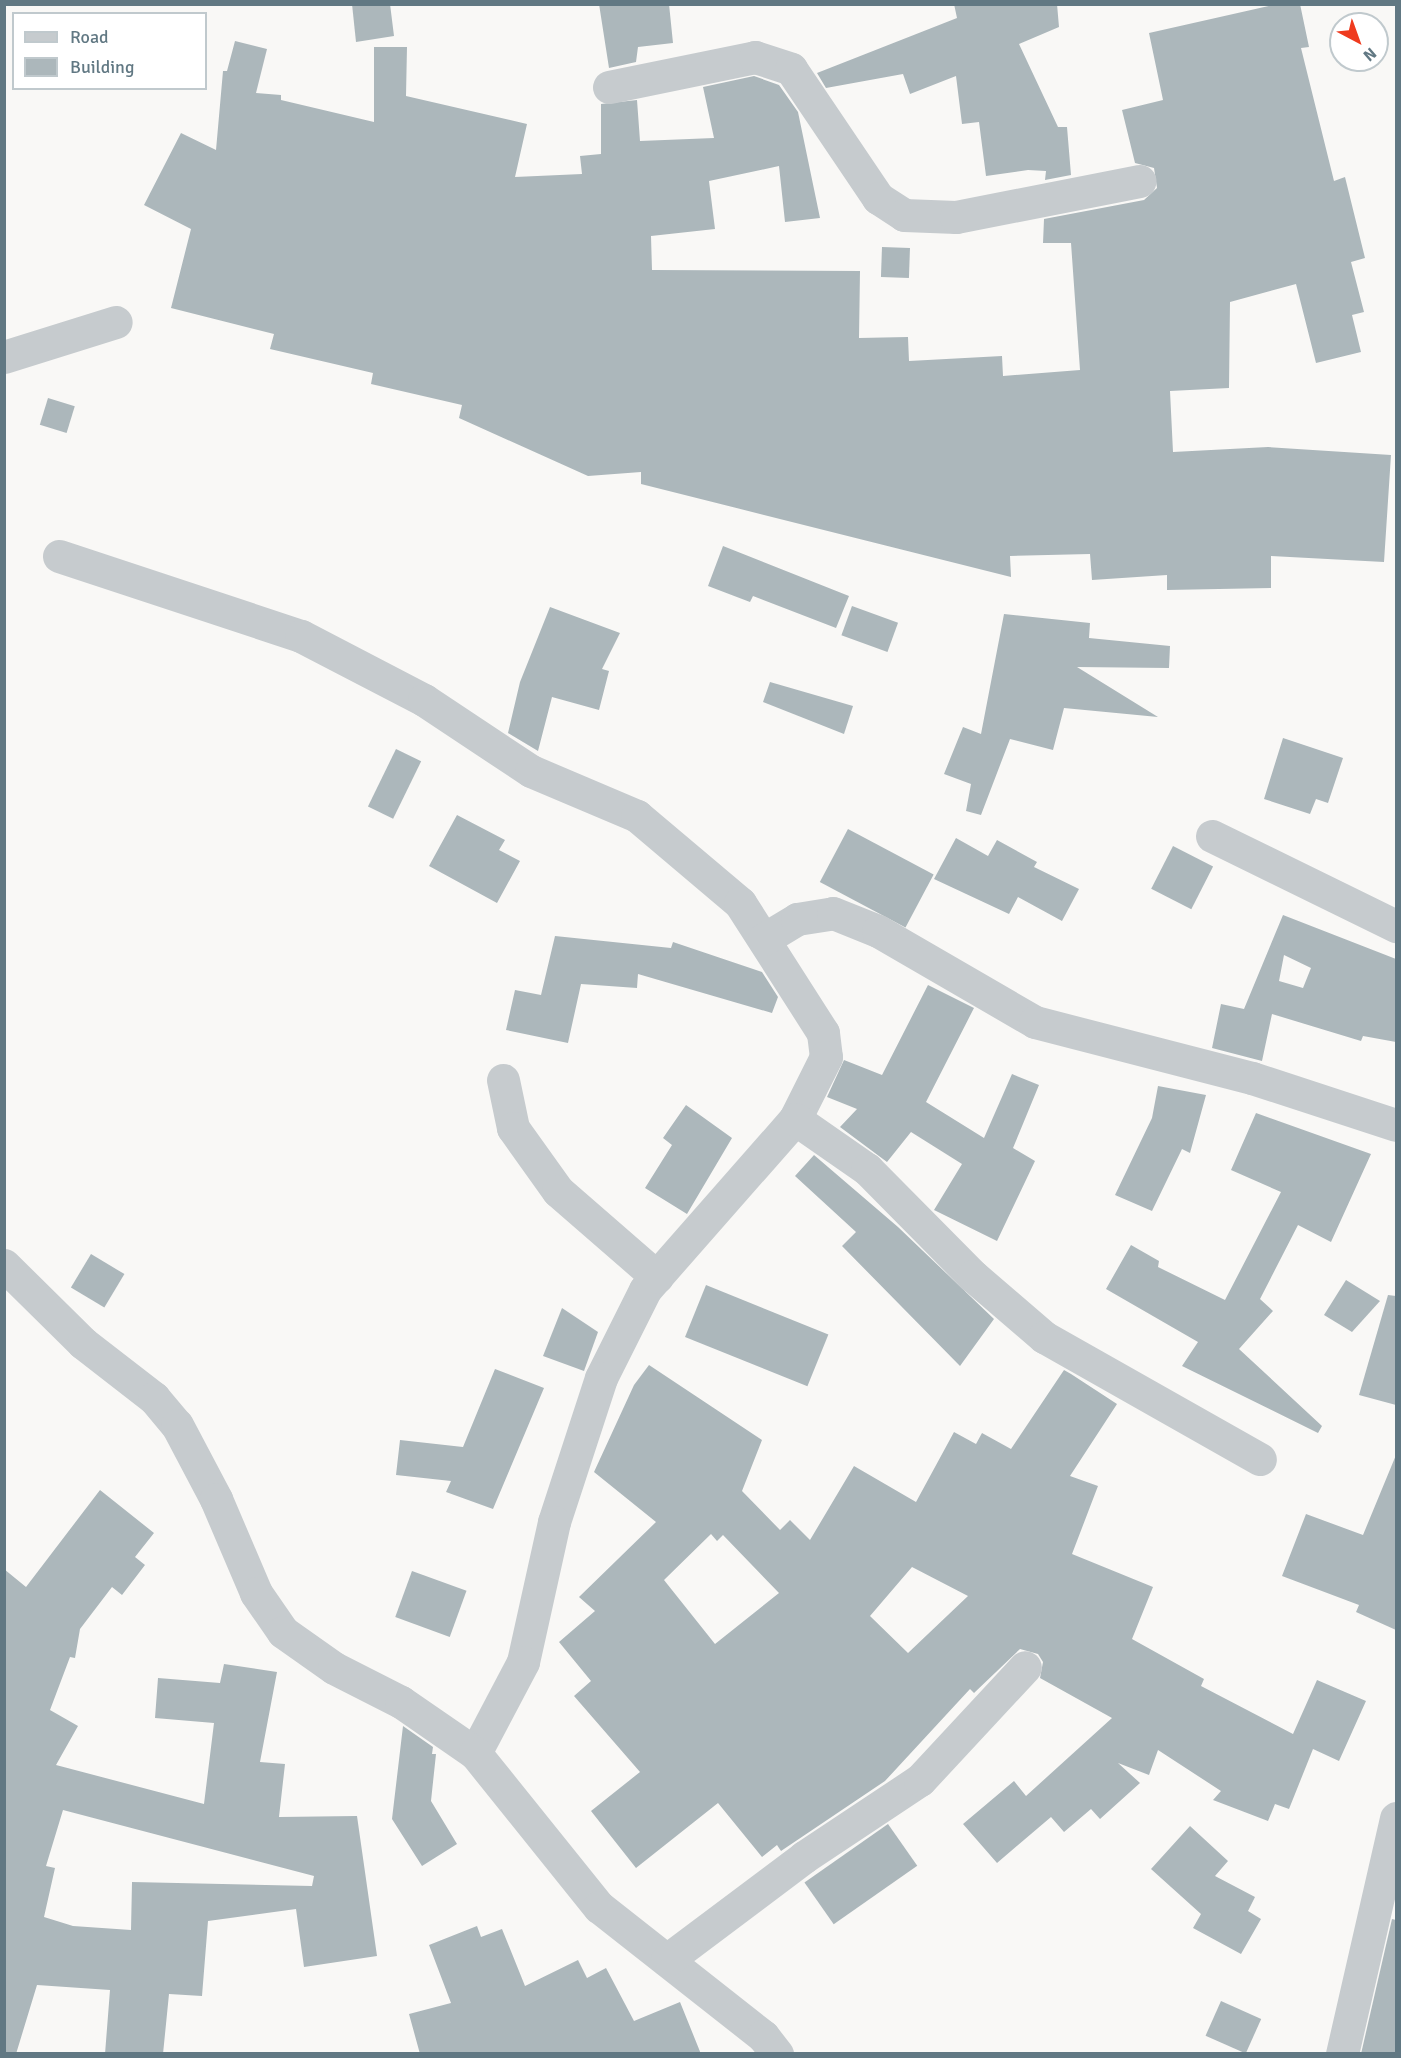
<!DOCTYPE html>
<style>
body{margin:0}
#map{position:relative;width:1401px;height:2058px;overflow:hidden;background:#f9f8f6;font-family:Signika,sans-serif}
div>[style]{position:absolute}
.building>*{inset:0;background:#acb7bb;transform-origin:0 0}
.minor>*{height:33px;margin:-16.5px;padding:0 16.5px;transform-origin:16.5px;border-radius:16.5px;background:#c6cbce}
span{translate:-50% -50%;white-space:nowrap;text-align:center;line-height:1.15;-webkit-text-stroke:6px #fff;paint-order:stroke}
.frame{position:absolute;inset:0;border:6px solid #617883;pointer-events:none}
.legend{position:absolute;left:12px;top:12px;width:195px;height:78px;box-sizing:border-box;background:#fff;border:2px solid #c0c9cd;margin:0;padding:8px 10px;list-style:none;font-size:18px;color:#617883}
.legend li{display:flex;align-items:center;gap:12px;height:30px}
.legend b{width:30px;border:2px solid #c0c9cd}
.north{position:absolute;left:1329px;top:12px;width:60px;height:60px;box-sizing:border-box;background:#fff;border:2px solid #c0c9cd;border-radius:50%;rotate:139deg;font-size:16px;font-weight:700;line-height:24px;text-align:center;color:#617883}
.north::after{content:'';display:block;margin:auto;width:21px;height:27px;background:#ef3b1f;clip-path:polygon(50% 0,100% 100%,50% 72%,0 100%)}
</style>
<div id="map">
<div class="building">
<i style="clip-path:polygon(352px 4px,390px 4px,394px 36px,356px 42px)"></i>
<i style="clip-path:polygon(599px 4px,669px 4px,673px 43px,638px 47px,636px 62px,609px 68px)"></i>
<i style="clip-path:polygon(954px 4px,1057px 4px,1059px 27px,1019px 44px,1058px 127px,1067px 127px,1071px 175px,1045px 180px,1046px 171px,1028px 170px,986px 176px,979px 122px,962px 124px,956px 76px,910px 94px,903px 74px,826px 88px,817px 73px,957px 18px)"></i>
<i style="clip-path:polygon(1277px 4px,1300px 4px,1309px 47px,1301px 48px,1334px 181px,1345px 177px,1365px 258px,1351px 262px,1364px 312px,1352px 315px,1361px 352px,1316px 363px,1296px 284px,1230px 302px,1229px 388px,1170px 391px,1173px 452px,1268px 447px,1391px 455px,1384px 562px,1271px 556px,1271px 588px,1167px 590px,1167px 575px,1092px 580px,1090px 554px,1010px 556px,1011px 577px,641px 484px,641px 472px,588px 476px,459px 418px,462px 405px,371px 384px,373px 373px,270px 349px,274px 334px,171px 308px,191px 229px,144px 205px,181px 133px,216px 150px,223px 71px,227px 71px,235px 41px,267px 49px,256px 93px,281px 95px,281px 100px,374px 122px,374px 47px,407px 47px,406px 96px,527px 124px,515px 177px,582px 174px,580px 156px,601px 154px,601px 104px,637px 100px,640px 141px,714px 138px,703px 87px,754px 76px,779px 85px,798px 112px,820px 218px,785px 222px,779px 166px,709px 181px,715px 229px,651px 236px,652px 270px,860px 271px,859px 338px,908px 337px,909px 361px,1002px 356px,1003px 376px,1080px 370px,1071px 243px,1043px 243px,1044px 219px,1144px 200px,1157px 188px,1154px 168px,1135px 163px,1122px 110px,1163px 100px,1149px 33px)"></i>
<i style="left:882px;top:247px;width:28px;height:30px;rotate:2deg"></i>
<i style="left:48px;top:398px;width:28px;height:28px;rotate:17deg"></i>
<i style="clip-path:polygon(723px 546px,849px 596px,836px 628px,753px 596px,750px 602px,708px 586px)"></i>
<i style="left:852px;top:606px;width:49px;height:31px;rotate:20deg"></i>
<i style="clip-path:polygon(550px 607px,620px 633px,602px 669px,609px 671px,599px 710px,552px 697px,538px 751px,508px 733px,520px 682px)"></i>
<i style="clip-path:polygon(1004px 614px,1090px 623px,1089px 638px,1170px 646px,1169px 668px,1077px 667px,1158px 717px,1064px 708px,1053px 750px,1010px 739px,981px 815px,966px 811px,971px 784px,944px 774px,963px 727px,981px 734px)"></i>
<i style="clip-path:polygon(770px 682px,853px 706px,844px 734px,763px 702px)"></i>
<i style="clip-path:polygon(1283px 738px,1343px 758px,1328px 803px,1316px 799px,1310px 814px,1264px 799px)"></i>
<i style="left:396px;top:749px;width:28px;height:64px;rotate:26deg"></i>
<i style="clip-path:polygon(457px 815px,505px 840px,499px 850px,520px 861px,497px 903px,429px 866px)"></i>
<i style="left:848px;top:829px;width:97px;height:60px;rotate:28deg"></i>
<i style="clip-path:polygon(956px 838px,988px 856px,997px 840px,1037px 862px,1034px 867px,1079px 889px,1062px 921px,1018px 897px,1009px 914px,934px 879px)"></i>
<i style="left:1173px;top:846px;width:45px;height:48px;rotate:27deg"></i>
<i style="clip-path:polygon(evenodd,1283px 915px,1396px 959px,1396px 1042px,1363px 1036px,1361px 1041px,1272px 1014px,1262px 1061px,1212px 1048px,1221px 1004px,1244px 1009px,1283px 915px,1284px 955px,1311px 968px,1303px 988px,1279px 981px,1284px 955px)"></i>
<i style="clip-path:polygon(555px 936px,671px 948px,673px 942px,762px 972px,778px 997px,772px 1013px,638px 974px,637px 988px,581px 984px,568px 1043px,506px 1030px,515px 990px,541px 995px)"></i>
<i style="clip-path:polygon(928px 985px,974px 1008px,926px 1102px,984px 1138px,1012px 1074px,1039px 1085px,1013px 1148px,1035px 1161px,997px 1241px,934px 1210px,962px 1164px,911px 1132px,887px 1162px,840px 1127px,857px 1109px,827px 1097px,844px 1060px,882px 1075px)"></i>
<i style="clip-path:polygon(1158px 1086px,1206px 1095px,1190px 1153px,1182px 1149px,1152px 1211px,1115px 1195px,1152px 1118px)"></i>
<i style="clip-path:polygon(686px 1105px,732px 1138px,687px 1214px,645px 1188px,672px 1145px,663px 1138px)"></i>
<i style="clip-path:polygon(1256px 1113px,1371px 1154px,1331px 1242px,1298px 1225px,1260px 1299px,1273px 1311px,1239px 1349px,1322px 1426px,1318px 1433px,1182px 1366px,1198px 1342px,1106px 1289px,1131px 1245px,1159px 1261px,1158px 1267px,1225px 1300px,1281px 1192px,1231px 1170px)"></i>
<i style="clip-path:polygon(814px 1155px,898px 1227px,994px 1319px,960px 1366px,842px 1246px,856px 1232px,795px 1176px)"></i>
<i style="left:91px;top:1254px;width:39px;height:39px;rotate:31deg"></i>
<i style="clip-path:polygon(1346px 1280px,1380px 1301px,1352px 1332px,1324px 1315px)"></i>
<i style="left:706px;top:1285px;width:132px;height:56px;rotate:22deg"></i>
<i style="clip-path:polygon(1388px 1295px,1396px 1296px,1396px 1405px,1359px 1395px)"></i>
<i style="clip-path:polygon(562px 1308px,598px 1332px,584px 1371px,543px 1356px)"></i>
<i style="clip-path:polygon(evenodd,649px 1365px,762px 1440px,742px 1491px,780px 1530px,790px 1520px,810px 1540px,854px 1466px,916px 1502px,954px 1432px,976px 1444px,982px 1433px,1011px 1449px,1064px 1370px,1071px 1374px,1117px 1404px,1070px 1476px,1098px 1486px,1072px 1554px,1153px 1587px,1132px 1639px,1204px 1679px,1201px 1686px,1293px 1734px,1317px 1680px,1366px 1701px,1339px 1761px,1313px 1749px,1289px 1809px,1275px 1804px,1268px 1821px,1213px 1800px,1221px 1791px,1158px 1750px,1149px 1775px,1118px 1763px,1140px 1783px,1100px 1819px,1091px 1809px,1064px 1832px,1051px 1817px,997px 1863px,963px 1824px,1014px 1781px,1026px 1796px,1112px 1718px,1040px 1678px,1043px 1662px,1038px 1654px,1020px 1649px,974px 1693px,970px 1689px,885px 1781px,781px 1851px,777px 1845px,762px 1857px,718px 1803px,636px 1868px,591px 1811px,640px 1772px,574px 1696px,591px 1681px,559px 1642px,595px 1611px,579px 1597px,656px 1522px,594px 1472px,634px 1385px,649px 1365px,711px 1534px,717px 1541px,723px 1535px,779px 1593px,715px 1644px,664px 1580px,711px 1534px,649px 1365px,912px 1567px,968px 1596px,908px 1653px,870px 1616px,912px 1567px)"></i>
<i style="clip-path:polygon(495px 1369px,544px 1388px,493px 1509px,446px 1492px,451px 1481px,396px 1475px,400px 1440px,463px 1447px)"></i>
<i style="clip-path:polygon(1396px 1455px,1396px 1630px,1356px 1612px,1359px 1605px,1282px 1576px,1306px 1514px,1363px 1535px)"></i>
<i style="clip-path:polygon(evenodd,100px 1490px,154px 1533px,135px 1557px,145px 1565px,122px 1595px,112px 1587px,80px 1629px,75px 1658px,70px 1657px,50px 1710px,78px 1726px,56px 1765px,204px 1804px,214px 1723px,155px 1718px,158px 1678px,220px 1683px,224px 1664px,277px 1672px,260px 1762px,285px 1764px,279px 1817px,357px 1816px,377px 1956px,304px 1967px,296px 1909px,208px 1921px,202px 1996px,169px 1994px,163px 2054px,105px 2054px,110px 1990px,37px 1985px,16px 2054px,4px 2054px,4px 1569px,26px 1587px,100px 1490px,63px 1810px,314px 1876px,312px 1886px,132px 1882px,131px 1930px,73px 1926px,44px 1917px,55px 1868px,46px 1866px,63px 1810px)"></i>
<i style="left:412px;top:1571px;width:58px;height:49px;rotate:20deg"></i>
<i style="clip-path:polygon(403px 1726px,433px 1747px,432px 1754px,436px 1754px,431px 1801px,457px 1844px,422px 1866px,392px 1819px)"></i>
<i style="left:888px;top:1824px;width:51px;height:102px;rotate:55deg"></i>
<i style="clip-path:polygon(1190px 1826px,1228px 1861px,1215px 1876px,1255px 1897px,1248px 1911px,1261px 1919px,1241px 1954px,1193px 1928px,1201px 1914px,1151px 1869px)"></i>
<i style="clip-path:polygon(1392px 1919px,1396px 1920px,1396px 2054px,1361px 2054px)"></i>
<i style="clip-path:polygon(477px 1926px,481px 1937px,502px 1929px,525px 1986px,578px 1960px,587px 1978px,606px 1968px,634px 2021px,680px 2002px,701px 2054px,420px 2054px,409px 2014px,451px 2003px,429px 1945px)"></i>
<i style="left:1221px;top:2001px;width:44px;height:38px;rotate:24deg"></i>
</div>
<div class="minor">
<i style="left:609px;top:87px;width:149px;rotate:-11.6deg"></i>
<i style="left:755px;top:57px;width:38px;rotate:18deg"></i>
<i style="left:791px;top:69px;width:156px;rotate:56deg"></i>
<i style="left:878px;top:198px;width:31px;rotate:33deg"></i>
<i style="left:904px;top:215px;width:52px;rotate:2.2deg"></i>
<i style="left:956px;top:217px;width:187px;rotate:-11.1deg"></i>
<i style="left:4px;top:357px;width:117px;rotate:-17.4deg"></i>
<i style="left:59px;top:556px;width:255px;rotate:18.3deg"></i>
<i style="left:301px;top:636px;width:139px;rotate:27.5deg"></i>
<i style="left:424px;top:700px;width:128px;rotate:33.6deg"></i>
<i style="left:531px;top:771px;width:115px;rotate:23deg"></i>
<i style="left:637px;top:816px;width:135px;rotate:40.2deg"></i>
<i style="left:740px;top:903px;width:154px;rotate:57.4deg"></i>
<i style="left:823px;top:1033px;width:24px;rotate:83deg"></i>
<i style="left:826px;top:1057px;width:69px;rotate:116.6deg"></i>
<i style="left:795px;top:1119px;width:227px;rotate:131.3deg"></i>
<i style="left:645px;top:1290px;width:98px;rotate:116.6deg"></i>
<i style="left:601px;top:1378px;width:151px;rotate:108.1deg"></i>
<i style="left:554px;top:1522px;width:143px;rotate:102.5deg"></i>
<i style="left:523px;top:1662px;width:103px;rotate:117.8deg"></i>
<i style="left:1212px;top:836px;width:205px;rotate:26.1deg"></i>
<i style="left:764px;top:939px;width:39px;rotate:-31deg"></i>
<i style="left:797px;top:919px;width:36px;rotate:-9deg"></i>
<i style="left:833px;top:913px;width:48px;rotate:21.8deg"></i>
<i style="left:878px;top:931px;width:181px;rotate:30.1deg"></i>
<i style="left:1035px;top:1022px;width:224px;rotate:14.5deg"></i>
<i style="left:1252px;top:1078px;width:151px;rotate:18.1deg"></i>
<i style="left:503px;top:1080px;width:49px;rotate:78.2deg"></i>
<i style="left:513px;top:1128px;width:77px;rotate:54.5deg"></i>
<i style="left:558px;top:1191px;width:131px;rotate:41deg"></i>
<i style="left:795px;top:1119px;width:88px;rotate:34.8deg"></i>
<i style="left:867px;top:1169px;width:151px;rotate:45.3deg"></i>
<i style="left:973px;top:1276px;width:94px;rotate:40.7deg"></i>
<i style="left:1044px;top:1337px;width:248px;rotate:29.5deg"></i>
<i style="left:4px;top:1265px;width:111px;rotate:44.6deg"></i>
<i style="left:83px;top:1343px;width:90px;rotate:37.8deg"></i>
<i style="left:154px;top:1398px;width:35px;rotate:50deg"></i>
<i style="left:177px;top:1425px;width:84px;rotate:62.2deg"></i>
<i style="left:216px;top:1499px;width:102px;rotate:66.9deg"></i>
<i style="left:256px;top:1593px;width:47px;rotate:55.3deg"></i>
<i style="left:283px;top:1632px;width:62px;rotate:35.2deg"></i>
<i style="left:334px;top:1668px;width:75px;rotate:26.9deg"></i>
<i style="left:401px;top:1702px;width:90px;rotate:34.6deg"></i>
<i style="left:475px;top:1753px;width:198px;rotate:51.2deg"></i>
<i style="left:599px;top:1907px;width:209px;rotate:38.2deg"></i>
<i style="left:763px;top:2036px;width:23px;rotate:52deg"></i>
<i style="left:667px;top:1960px;width:171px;rotate:-36.9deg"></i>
<i style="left:804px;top:1857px;width:139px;rotate:-33.6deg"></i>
<i style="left:920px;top:1780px;width:154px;rotate:-47.1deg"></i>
<i style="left:1342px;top:2054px;width:242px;rotate:-77.1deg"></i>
</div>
<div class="frame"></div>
<ul class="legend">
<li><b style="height:8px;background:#c6cbce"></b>Road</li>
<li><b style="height:16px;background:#acb7bb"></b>Building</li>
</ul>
<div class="north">N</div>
</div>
